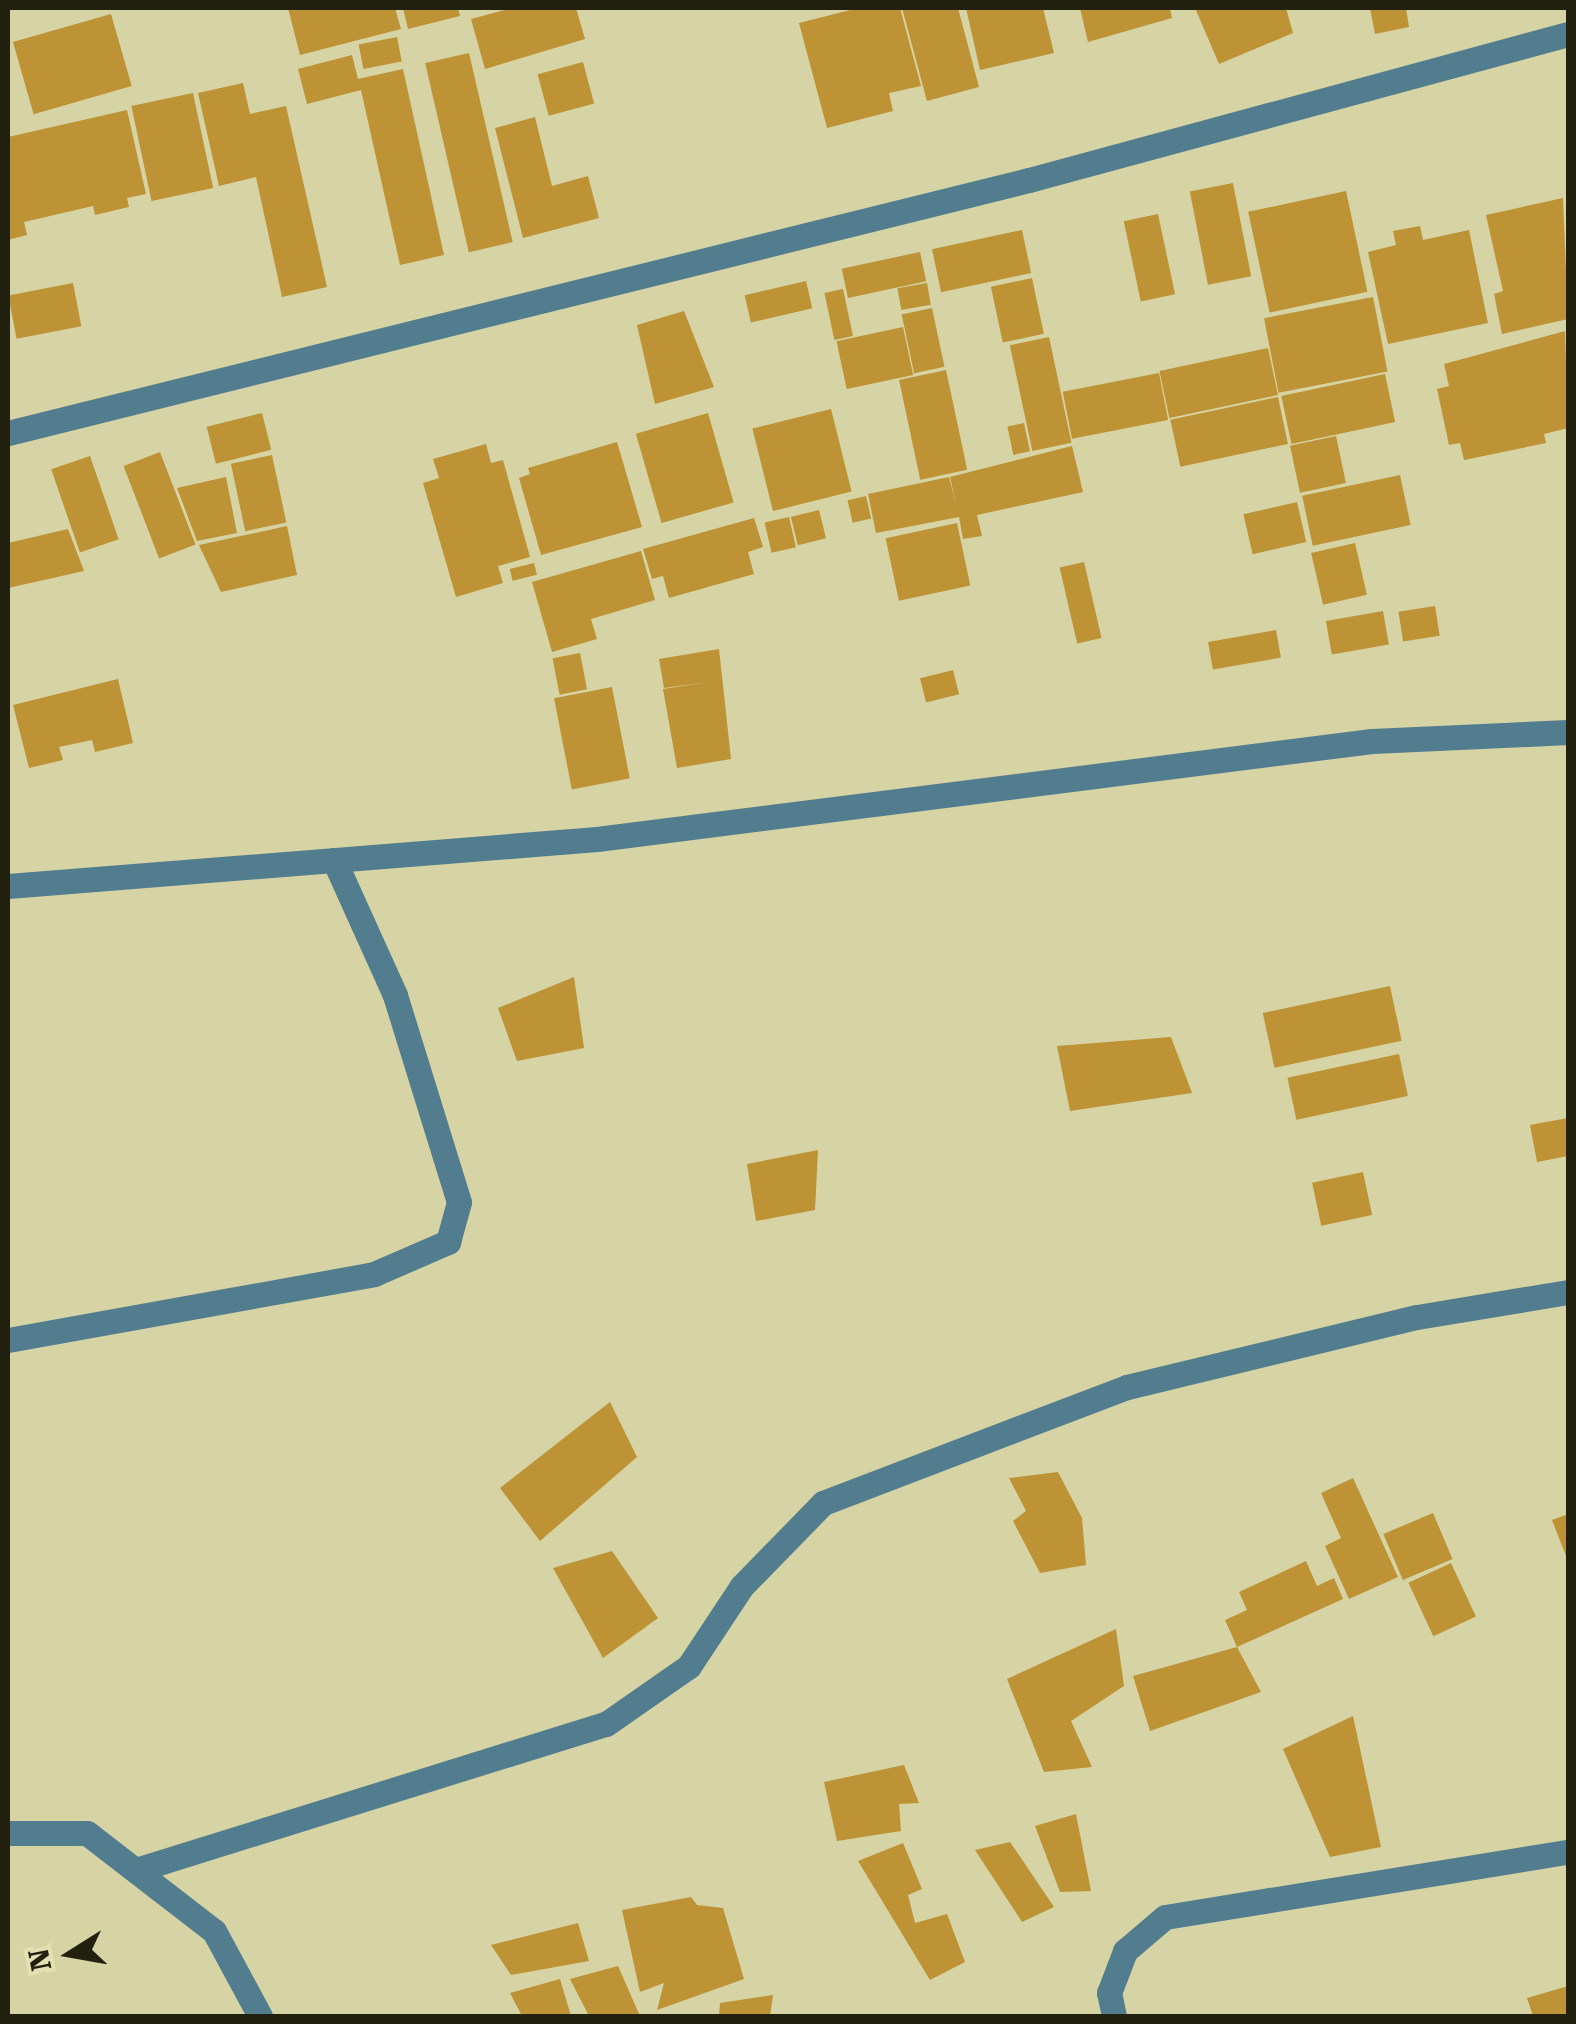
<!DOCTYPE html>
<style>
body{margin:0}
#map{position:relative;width:1576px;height:2024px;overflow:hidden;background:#d6d3a5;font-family:"Roboto Serif",serif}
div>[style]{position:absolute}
.building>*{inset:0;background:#bd9335;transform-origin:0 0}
.minor>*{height:25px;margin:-12.5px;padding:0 12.5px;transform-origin:12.5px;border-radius:12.5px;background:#527d8e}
span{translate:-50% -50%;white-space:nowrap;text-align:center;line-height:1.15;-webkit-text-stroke:10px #e3e0b2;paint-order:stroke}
.frame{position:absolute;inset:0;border:10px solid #22210f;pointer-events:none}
.north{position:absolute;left:20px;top:1904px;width:100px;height:100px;-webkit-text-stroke:8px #e3e0b2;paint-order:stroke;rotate:259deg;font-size:28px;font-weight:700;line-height:40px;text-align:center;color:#22210f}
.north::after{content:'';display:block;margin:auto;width:35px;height:45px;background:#22210f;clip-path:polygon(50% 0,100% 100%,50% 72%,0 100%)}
</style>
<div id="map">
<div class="building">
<i style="clip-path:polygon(288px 8px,395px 8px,401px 29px,300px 55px)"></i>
<i style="clip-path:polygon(403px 8px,458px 8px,460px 16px,408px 29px)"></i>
<i style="clip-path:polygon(512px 8px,576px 8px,585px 39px,485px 69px,471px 19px)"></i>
<i style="clip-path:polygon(858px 8px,900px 8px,921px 86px,889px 93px,893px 111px,827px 128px,799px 23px)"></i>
<i style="clip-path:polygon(902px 8px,958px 8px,979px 87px,927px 101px)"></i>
<i style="clip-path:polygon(966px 8px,1043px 8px,1054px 53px,980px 70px)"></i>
<i style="clip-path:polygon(1080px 8px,1170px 8px,1172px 18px,1088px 42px)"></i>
<i style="clip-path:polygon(1195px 8px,1286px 8px,1293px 33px,1219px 64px)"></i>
<i style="clip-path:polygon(1370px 8px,1406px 8px,1409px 27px,1375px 34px)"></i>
<i style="left:111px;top:14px;width:75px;height:102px;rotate:74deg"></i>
<i style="left:397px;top:37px;width:25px;height:39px;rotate:79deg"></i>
<i style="left:469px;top:53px;width:194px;height:45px;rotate:77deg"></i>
<i style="clip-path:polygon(352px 55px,358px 79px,403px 69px,444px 255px,400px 265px,361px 90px,307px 104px,298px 69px)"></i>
<i style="left:583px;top:62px;width:43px;height:47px;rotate:75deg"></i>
<i style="clip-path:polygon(243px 83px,250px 114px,286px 106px,327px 287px,282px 297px,256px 177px,219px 186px,198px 93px)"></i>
<i style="left:193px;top:93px;width:97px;height:63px;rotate:78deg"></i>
<i style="clip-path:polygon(127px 110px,146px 194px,127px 198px,129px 207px,95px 215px,93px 206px,24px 222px,27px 235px,8px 240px,8px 137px)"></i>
<i style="clip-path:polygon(535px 117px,552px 186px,588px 176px,599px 218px,523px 238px,495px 128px)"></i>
<i style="left:1233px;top:183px;width:95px;height:44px;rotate:79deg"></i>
<i style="left:1346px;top:191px;width:103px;height:100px;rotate:78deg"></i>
<i style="clip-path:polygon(1563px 198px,1568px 319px,1502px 334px,1494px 294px,1503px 291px,1486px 215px)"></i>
<i style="left:1158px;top:214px;width:82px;height:35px;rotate:78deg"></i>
<i style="clip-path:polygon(1420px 226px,1423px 240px,1469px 230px,1488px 323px,1388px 344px,1368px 252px,1396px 245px,1393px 231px)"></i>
<i style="left:1022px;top:230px;width:44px;height:92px;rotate:78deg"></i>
<i style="left:920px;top:252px;width:30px;height:80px;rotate:78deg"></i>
<i style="left:1032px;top:278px;width:57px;height:42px;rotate:78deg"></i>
<i style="left:806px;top:281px;width:28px;height:63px;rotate:77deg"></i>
<i style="left:73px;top:283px;width:44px;height:66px;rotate:79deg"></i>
<i style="left:927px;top:283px;width:22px;height:30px;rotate:80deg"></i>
<i style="left:843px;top:289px;width:48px;height:19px;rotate:78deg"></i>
<i style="left:1373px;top:297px;width:76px;height:111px;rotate:79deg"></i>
<i style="left:932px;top:308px;width:60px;height:31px;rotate:78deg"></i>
<i style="clip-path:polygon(684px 311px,714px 387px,655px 404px,637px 325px)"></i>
<i style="left:903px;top:327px;width:49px;height:68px;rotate:78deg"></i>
<i style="clip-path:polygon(1565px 331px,1568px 428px,1544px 434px,1546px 443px,1464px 460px,1460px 443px,1449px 445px,1437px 389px,1449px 386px,1444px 364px)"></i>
<i style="left:1049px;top:337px;width:108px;height:40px;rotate:78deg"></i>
<i style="left:1268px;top:348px;width:48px;height:111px;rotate:78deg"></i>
<i style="left:946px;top:370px;width:102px;height:48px;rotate:78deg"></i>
<i style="left:1159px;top:373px;width:48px;height:98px;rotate:79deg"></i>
<i style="left:1385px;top:374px;width:49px;height:106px;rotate:78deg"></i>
<i style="left:1278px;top:397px;width:48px;height:110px;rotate:78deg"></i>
<i style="left:831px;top:409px;width:85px;height:81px;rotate:76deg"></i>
<i style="left:262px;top:413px;width:38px;height:57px;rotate:76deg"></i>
<i style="left:708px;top:413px;width:93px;height:75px;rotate:74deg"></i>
<i style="left:1024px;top:423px;width:29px;height:17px;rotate:78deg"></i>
<i style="left:1336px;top:436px;width:48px;height:47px;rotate:78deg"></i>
<i style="clip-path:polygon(617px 442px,642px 527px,541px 555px,519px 478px,530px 474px,528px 468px)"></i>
<i style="clip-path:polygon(486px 444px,491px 463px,503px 460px,530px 557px,498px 566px,503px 583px,456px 597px,423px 483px,439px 478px,433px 459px)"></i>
<i style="clip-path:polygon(1072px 446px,1083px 492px,977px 515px,982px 536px,963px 539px,959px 517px,876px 533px,868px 494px,949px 477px,956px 504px,950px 477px)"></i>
<i style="left:160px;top:452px;width:99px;height:39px;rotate:69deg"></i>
<i style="left:272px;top:455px;width:69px;height:42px;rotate:78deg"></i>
<i style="left:90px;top:456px;width:88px;height:41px;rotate:71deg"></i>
<i style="left:1400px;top:475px;width:51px;height:100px;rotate:78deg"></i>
<i style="clip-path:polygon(226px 477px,237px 533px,197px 541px,177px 488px)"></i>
<i style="left:866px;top:496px;width:23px;height:19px;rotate:77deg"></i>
<i style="left:1297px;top:502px;width:41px;height:55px;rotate:77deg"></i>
<i style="left:819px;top:510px;width:29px;height:29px;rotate:76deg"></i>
<i style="left:789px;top:517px;width:31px;height:25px;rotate:77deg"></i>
<i style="clip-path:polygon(754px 518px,763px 547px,748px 552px,754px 574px,669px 598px,663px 576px,652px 579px,643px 549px)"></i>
<i style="left:957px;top:523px;width:64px;height:73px;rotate:78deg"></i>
<i style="clip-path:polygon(287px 526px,297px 575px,221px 592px,199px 545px)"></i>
<i style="clip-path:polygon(68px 529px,84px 571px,8px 588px,8px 543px)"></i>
<i style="left:1355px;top:543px;width:53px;height:45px;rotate:77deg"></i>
<i style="clip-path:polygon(641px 551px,655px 600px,591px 619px,597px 639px,552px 652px,532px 582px)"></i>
<i style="left:1084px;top:562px;width:78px;height:25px;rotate:77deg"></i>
<i style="left:534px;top:563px;width:12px;height:25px;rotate:76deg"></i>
<i style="left:1435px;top:606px;width:30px;height:37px;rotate:81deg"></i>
<i style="left:1383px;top:611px;width:34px;height:58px;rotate:80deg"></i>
<i style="left:1276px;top:630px;width:28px;height:69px;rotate:80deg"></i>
<i style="clip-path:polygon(719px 649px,731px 759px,677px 768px,663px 689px,709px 682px,664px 688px,659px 659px)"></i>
<i style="left:580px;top:653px;width:37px;height:28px;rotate:79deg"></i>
<i style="left:953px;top:670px;width:25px;height:34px;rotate:76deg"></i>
<i style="clip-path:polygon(118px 679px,133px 743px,95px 752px,92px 740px,59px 747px,63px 760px,29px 768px,13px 705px)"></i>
<i style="left:612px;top:687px;width:93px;height:59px;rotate:79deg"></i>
<i style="clip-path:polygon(574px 977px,584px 1048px,517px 1061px,498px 1008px)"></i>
<i style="left:1390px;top:986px;width:56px;height:130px;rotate:78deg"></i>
<i style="clip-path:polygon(1171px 1037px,1192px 1093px,1070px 1111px,1057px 1046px)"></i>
<i style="left:1399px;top:1054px;width:43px;height:114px;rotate:78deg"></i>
<i style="clip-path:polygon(1568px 1118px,1568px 1156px,1537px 1162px,1530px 1125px)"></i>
<i style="clip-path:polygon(818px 1150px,815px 1210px,756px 1221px,747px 1164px)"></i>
<i style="left:1363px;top:1172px;width:44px;height:52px;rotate:78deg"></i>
<i style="clip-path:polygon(610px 1402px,637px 1457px,540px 1541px,500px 1488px)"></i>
<i style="clip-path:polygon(1058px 1472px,1082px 1518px,1086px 1565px,1040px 1573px,1013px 1521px,1026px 1511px,1009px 1478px)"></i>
<i style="clip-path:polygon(1353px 1478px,1398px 1577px,1349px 1599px,1325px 1546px,1341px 1538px,1321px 1493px)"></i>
<i style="left:1433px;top:1513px;width:50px;height:54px;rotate:67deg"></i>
<i style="clip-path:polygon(1568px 1514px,1568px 1561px,1552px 1520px)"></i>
<i style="clip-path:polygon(612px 1551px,658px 1618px,603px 1658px,553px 1568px)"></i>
<i style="clip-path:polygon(1306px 1561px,1317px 1586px,1334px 1578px,1343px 1599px,1237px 1647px,1261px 1692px,1150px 1731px,1133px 1676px,1237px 1647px,1225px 1620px,1247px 1610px,1239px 1592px)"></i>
<i style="left:1451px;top:1563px;width:59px;height:47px;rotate:65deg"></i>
<i style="clip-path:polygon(1116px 1629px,1124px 1686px,1071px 1721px,1092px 1767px,1044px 1772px,1007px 1679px)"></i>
<i style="clip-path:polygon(1353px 1716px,1381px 1847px,1330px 1857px,1283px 1749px)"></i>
<i style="clip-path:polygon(904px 1765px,919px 1803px,899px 1804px,901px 1831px,837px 1841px,824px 1782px)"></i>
<i style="clip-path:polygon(1076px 1814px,1091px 1891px,1060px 1892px,1035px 1826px)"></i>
<i style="clip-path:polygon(1010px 1842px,1054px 1907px,1022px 1922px,975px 1850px)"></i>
<i style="clip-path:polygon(903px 1843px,922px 1889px,908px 1895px,915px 1923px,947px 1914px,965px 1962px,930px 1980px,858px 1861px)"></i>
<i style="clip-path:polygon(691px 1897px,697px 1905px,723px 1908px,744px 1979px,657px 2010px,664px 1983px,640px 1992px,622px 1910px)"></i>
<i style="clip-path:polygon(578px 1923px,589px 1961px,511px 1975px,491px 1945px)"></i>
<i style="clip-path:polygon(618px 1966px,640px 2016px,589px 2016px,570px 1979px)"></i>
<i style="clip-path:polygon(560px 1979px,571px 2016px,522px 2016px,510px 1993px)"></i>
<i style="clip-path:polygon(1568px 1986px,1568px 2016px,1533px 2016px,1527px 1998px)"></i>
<i style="clip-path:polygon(773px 1995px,770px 2016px,719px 2016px,720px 2003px)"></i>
</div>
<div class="minor">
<i style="left:8px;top:433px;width:1052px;rotate:-13.92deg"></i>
<i style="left:1029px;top:180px;width:558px;rotate:-15.16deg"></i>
<i style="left:8px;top:886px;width:591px;rotate:-4.56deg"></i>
<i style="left:597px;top:839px;width:781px;rotate:-7.21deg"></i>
<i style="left:1372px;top:741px;width:196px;rotate:-2.6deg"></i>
<i style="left:8px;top:1340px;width:372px;rotate:-10.2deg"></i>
<i style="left:374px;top:1274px;width:81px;rotate:-23.4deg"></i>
<i style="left:448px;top:1242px;width:41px;rotate:-74.6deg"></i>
<i style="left:459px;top:1202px;width:217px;rotate:-107.2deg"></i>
<i style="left:395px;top:995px;width:148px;rotate:-114.3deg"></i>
<i style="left:8px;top:1833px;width:79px"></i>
<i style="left:87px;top:1833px;width:160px;rotate:37.7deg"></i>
<i style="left:214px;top:1931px;width:97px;rotate:61.6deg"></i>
<i style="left:136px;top:1870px;width:492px;rotate:-17.3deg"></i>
<i style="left:606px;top:1724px;width:101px;rotate:-34.9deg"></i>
<i style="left:689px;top:1666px;width:96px;rotate:-56.5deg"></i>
<i style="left:742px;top:1586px;width:116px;rotate:-45.7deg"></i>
<i style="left:823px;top:1503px;width:325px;rotate:-20.9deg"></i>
<i style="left:1127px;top:1387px;width:298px;rotate:-13.6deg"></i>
<i style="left:1417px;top:1317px;width:153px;rotate:-9.4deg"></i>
<i style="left:1114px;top:2016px;width:24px;rotate:-102deg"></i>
<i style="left:1109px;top:1993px;width:45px;rotate:-69.1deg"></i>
<i style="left:1125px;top:1951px;width:52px;rotate:-40.4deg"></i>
<i style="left:1165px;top:1917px;width:408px;rotate:-9.2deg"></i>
</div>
<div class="frame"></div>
<div class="north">N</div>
</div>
